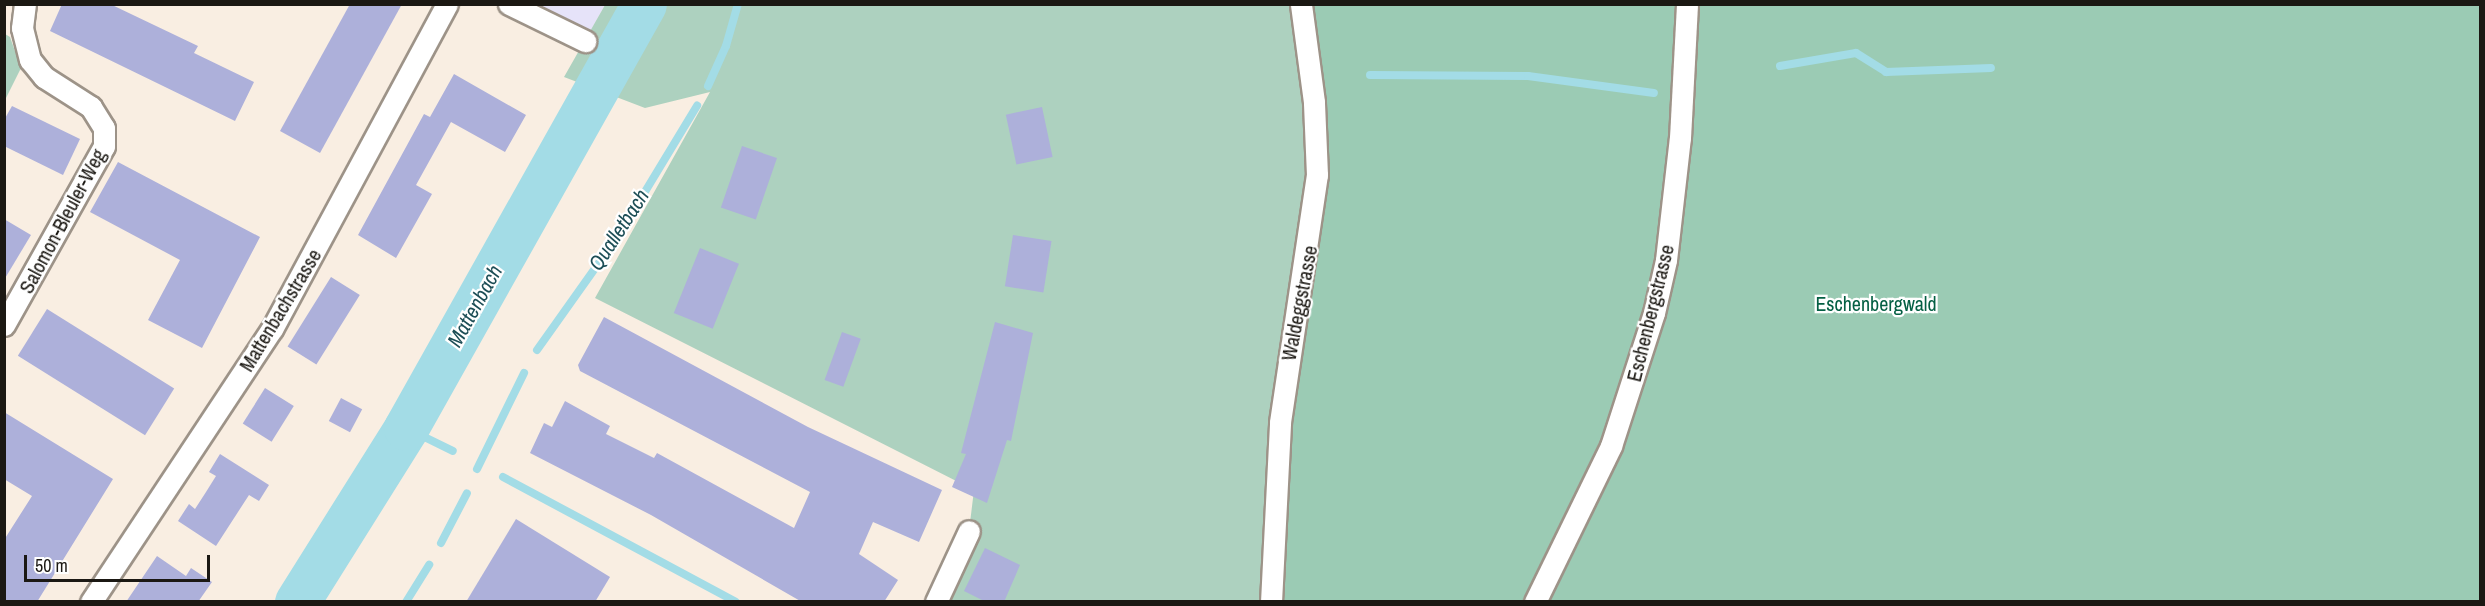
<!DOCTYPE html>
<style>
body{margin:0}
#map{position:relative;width:2485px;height:606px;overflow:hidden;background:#f9eee2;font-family:"Archivo Narrow",sans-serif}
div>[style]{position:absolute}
.education>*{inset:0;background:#e6e3f9}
.green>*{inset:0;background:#add1bf}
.forest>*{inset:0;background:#9bcbb4}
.stream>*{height:8px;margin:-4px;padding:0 4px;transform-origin:4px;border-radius:4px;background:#a3dce6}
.river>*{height:45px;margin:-22.5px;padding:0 22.5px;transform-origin:22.5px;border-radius:22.5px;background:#a3dce6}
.building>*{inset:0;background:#adb0da;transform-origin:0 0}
.roads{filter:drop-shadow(2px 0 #9d9388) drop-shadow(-2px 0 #9d9388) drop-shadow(0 2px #9d9388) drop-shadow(0 -2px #9d9388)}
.minor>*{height:21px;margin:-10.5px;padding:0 10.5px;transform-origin:10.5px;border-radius:10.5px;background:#fff}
span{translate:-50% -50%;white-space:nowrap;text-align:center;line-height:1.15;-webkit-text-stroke:4.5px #fff;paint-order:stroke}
.street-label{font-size:20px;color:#1b1813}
.park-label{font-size:20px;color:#045f43}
.water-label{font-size:21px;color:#1d4e56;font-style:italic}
.frame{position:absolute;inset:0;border:6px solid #1b1813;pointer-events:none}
.scale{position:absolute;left:24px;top:555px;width:186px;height:27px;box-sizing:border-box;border:3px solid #1b1813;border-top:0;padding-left:8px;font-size:18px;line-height:21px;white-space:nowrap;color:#1b1813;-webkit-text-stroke:4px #fff;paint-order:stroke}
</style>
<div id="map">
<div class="education">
<i style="clip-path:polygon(509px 5px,605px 5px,585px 41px)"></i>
</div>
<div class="green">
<i style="clip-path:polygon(605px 5px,1301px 5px,1314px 102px,1271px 601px,936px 601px,969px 531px,974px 490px,595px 298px,710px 92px,645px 108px,564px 77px)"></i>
<i style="clip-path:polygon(5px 34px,10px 37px,21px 68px,5px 100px)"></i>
</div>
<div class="forest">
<i style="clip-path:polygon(1301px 5px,2480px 5px,2480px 601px,1271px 602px,1312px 233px)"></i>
</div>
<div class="stream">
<i style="left:1780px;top:66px;width:77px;rotate:-9.7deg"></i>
<i style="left:1856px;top:53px;width:36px;rotate:32deg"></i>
<i style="left:1886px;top:72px;width:105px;rotate:-2.2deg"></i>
<i style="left:1370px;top:75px;width:158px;rotate:0.4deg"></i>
<i style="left:1528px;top:76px;width:127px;rotate:7.7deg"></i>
<i style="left:708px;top:86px;width:44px;rotate:-65.8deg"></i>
<i style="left:726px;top:46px;width:44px;rotate:-74.1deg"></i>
<i style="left:537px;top:350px;width:143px;rotate:-54.6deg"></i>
<i style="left:620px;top:233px;width:149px;rotate:-58.8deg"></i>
<i style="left:406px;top:428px;width:52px;rotate:26.1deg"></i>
<i style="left:477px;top:469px;width:107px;rotate:-63.9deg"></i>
<i style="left:503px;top:477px;width:264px;rotate:28.2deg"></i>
<i style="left:441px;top:543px;width:56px;rotate:-62.5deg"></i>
<i style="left:406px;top:602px;width:44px;rotate:-58.1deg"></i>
</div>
<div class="river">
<i style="left:297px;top:602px;width:205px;rotate:-57.9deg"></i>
<i style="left:406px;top:428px;width:486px;rotate:-60.7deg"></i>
</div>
<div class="building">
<i style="clip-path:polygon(62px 4px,110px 4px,198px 46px,194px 53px,254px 82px,235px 121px,50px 31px)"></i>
<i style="clip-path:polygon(350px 4px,402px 4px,320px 153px,280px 131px)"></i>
<i style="clip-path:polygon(454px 74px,526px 115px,505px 152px,451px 122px,416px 185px,432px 194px,396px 258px,358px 235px,424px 114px,430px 117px)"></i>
<i style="clip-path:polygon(12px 106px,80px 139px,63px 175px,4px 146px,4px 120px)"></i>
<i style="left:1042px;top:107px;width:51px;height:37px;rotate:78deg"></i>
<i style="left:742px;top:146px;width:37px;height:65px;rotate:19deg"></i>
<i style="clip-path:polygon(118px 162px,260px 237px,202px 348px,148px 320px,180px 260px,90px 212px)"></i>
<i style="clip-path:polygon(4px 219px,31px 235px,4px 280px)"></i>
<i style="left:1013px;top:235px;width:39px;height:52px;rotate:9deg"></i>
<i style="left:700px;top:248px;width:42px;height:70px;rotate:22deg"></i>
<i style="left:331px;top:277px;width:34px;height:82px;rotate:32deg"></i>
<i style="left:47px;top:309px;width:150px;height:55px;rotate:32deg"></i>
<i style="clip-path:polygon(604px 317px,808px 427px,942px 490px,919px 542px,873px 522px,859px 554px,898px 580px,884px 602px,802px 602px,651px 515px,530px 453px,544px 423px,552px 427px,565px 401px,610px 426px,606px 434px,654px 458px,657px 453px,794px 528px,810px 492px,580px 371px,578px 365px)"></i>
<i style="clip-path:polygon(995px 322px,1033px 333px,1011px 441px,1007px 440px,987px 503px,952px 487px,966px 454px,961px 453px)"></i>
<i style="left:842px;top:332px;width:20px;height:51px;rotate:20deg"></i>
<i style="left:265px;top:388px;width:34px;height:42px;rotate:32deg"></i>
<i style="left:341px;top:398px;width:24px;height:26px;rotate:28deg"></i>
<i style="clip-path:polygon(4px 412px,113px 479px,37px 602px,4px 602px,4px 540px,32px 496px,4px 479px)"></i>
<i style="clip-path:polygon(220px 454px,269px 485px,259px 501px,249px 495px,216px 546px,178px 521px,189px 504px,195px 509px,206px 492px,216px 476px,209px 472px)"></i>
<i style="clip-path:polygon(516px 519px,610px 577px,595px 602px,466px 602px)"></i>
<i style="clip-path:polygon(985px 548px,1020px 565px,1004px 602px,986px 602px,964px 591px)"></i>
<i style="clip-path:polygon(157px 556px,186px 576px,191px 568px,212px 582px,198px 602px,126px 602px)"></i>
</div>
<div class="roads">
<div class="minor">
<i style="left:509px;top:4px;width:85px;rotate:26deg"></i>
<i style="left:4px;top:325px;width:205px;rotate:-60.8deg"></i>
<i style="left:104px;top:146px;width:18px;rotate:-90deg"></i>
<i style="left:104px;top:128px;width:25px;rotate:-122deg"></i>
<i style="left:91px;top:107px;width:56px;rotate:-147.4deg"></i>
<i style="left:44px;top:77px;width:22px;rotate:-129deg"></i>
<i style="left:30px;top:60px;width:33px;rotate:-104deg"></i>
<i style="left:22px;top:28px;width:24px;rotate:-83deg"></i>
<i style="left:91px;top:602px;width:328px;rotate:-56.5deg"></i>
<i style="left:272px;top:329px;width:369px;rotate:-61.7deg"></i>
<i style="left:936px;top:602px;width:78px;rotate:-65.1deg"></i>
<i style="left:1271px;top:602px;width:180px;rotate:-87.1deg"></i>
<i style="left:1280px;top:422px;width:250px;rotate:-81.5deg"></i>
<i style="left:1317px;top:175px;width:73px;rotate:-92.4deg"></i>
<i style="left:1314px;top:102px;width:99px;rotate:-97.6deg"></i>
<i style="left:1535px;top:602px;width:174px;rotate:-64deg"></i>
<i style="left:1611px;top:446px;width:140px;rotate:-72.1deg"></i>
<i style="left:1654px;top:313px;width:54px;rotate:-77.2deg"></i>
<i style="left:1666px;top:260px;width:123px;rotate:-83.5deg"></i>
<i style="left:1680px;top:138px;width:134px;rotate:-87deg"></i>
</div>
</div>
<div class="street-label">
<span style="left:62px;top:221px;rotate:-62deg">Salomon-Bleuler-Weg</span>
<span style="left:1299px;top:303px;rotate:-79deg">Waldeggstrasse</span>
<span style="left:280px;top:310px;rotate:-59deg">Mattenbachstrasse</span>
<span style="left:1650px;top:313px;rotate:-76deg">Eschenbergstrasse</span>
</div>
<div class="park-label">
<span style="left:1876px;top:303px">Eschenbergwald</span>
</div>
<div class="water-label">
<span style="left:619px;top:230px;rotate:-57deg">Qualletbach</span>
<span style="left:475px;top:306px;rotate:-61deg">Mattenbach</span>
</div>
<div class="frame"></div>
<div class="scale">50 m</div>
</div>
